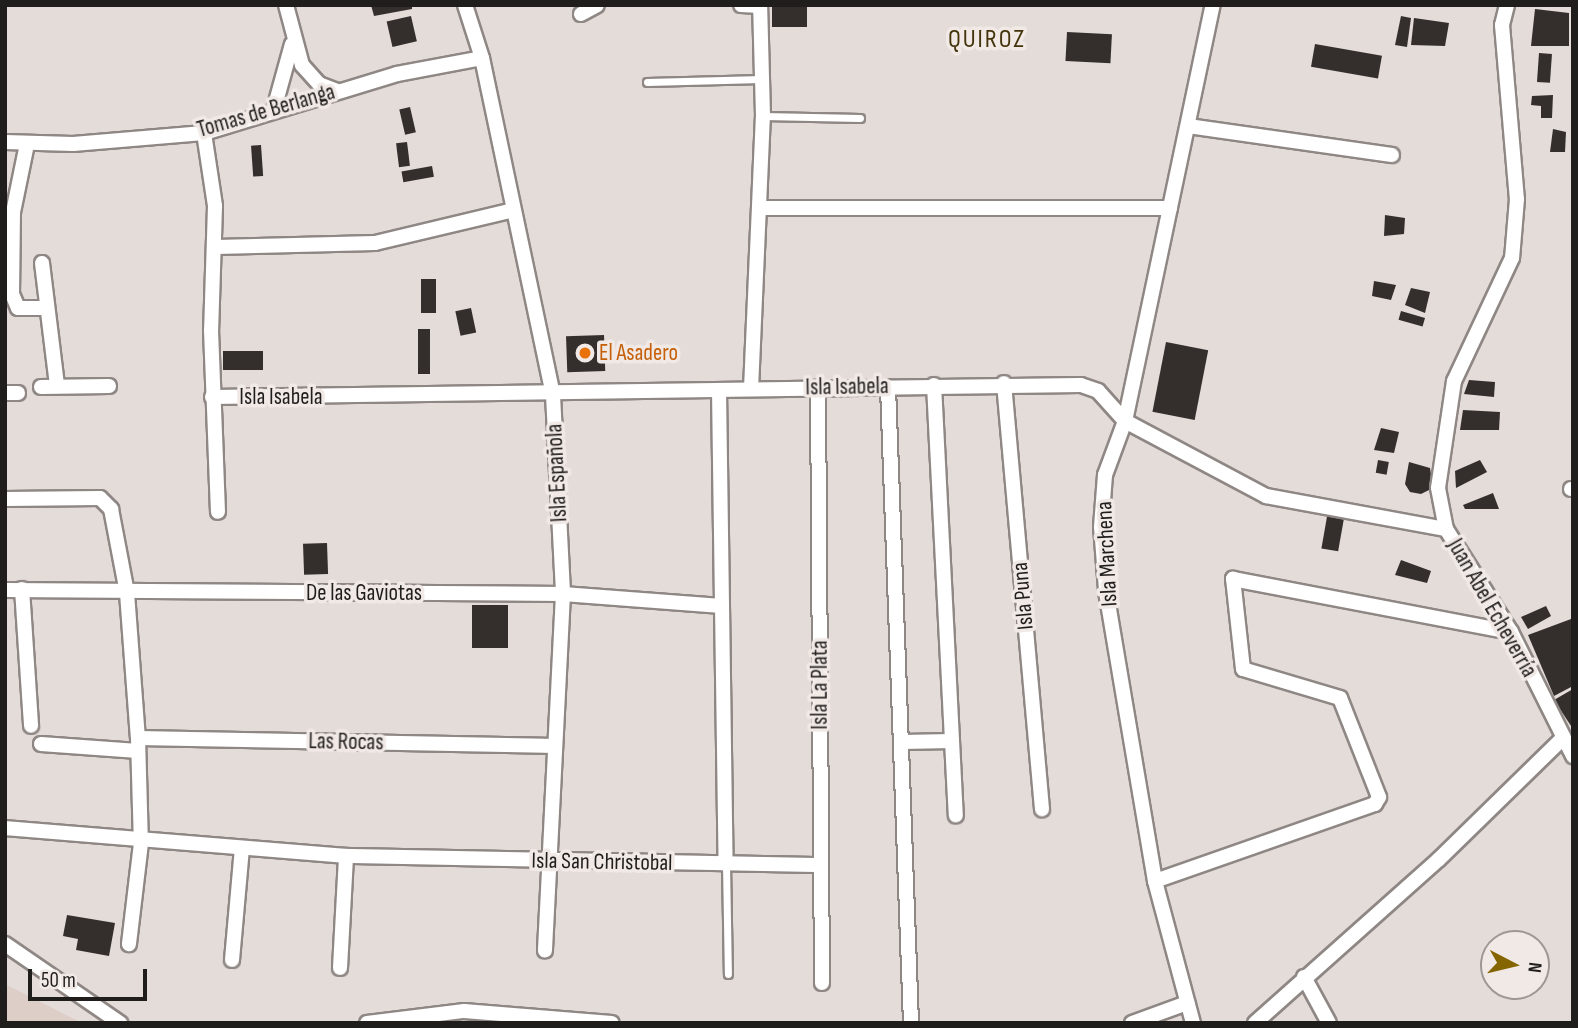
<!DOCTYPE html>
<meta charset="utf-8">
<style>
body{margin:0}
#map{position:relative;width:1578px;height:1028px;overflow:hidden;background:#e4dcd9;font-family:"Sofia Sans Condensed",sans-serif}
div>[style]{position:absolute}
.built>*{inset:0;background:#decec8}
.building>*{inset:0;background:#342f2d;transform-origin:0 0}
.roads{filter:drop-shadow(2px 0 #8e8784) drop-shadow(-2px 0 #8e8784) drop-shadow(0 2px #8e8784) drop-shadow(0 -2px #8e8784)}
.lane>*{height:7px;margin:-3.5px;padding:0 3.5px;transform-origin:3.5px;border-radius:3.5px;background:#fff}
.street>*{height:14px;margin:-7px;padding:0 7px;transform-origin:7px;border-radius:7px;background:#fff}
.dots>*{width:19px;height:19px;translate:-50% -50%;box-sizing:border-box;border:4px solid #f1e9e6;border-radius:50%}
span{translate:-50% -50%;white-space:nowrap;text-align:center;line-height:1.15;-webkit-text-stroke:7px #f1e9e6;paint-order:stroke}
.street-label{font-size:23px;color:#201e1d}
.food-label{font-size:23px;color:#c56008}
.left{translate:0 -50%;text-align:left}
.quarter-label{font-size:26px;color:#44340c;letter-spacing:2px}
.frame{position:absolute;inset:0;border:7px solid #201e1d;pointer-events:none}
.north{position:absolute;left:1480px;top:930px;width:70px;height:70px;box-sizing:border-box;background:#f1e9e6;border:2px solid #9d9896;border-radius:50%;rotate:97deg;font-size:19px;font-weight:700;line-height:28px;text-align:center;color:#201e1d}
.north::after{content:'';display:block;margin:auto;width:24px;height:32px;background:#856500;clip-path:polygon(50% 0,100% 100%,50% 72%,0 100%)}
.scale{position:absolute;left:28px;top:969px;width:119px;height:32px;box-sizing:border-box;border:4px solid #201e1d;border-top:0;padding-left:9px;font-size:21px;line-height:24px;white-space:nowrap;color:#201e1d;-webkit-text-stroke:5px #f1e9e6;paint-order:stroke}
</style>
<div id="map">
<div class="built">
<i style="clip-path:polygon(5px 984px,82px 1023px,5px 1023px)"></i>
</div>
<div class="building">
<i style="clip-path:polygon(371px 5px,412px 5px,412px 9px,374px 16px)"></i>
<i style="left:772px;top:5px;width:35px;height:22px"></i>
<i style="clip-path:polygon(1535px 9px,1569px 13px,1569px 46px,1531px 46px)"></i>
<i style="left:411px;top:16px;width:26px;height:25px;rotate:77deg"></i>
<i style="clip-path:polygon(1401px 16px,1411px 18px,1407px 47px,1395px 45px)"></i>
<i style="clip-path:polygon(1414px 18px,1449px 23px,1445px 46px,1411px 45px)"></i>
<i style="left:1067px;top:32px;width:45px;height:29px;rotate:3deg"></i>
<i style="left:1315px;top:44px;width:68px;height:23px;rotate:10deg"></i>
<i style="left:1539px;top:53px;width:13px;height:29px;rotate:4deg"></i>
<i style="clip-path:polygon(1553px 95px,1552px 118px,1541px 118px,1541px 106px,1531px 105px,1532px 96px)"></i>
<i style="left:410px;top:107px;width:26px;height:11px;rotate:77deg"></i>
<i style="clip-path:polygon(1553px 129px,1566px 132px,1565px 152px,1550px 152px)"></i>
<i style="left:407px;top:142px;width:24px;height:11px;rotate:83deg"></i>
<i style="left:261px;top:145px;width:31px;height:10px;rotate:86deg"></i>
<i style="left:432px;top:166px;width:11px;height:31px;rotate:80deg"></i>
<i style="clip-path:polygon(1385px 215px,1405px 218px,1404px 234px,1384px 236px)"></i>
<i style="left:421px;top:279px;width:15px;height:34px"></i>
<i style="clip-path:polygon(1374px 281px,1396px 285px,1391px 300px,1372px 296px)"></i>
<i style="clip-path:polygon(1411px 288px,1430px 292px,1425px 313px,1405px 305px)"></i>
<i style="left:471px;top:308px;width:25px;height:16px;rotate:78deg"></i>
<i style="left:1401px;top:311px;width:25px;height:9px;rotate:16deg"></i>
<i style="left:418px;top:329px;width:12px;height:45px"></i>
<i style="left:604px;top:335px;width:36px;height:38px;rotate:88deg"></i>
<i style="left:1166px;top:342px;width:43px;height:71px;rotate:11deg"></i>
<i style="left:223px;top:351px;width:40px;height:19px"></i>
<i style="clip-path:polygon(1469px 380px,1495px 382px,1494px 397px,1464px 394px)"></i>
<i style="clip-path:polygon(1463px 410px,1500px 412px,1499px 430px,1460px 430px)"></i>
<i style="clip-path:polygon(1381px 428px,1399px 432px,1394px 453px,1374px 450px)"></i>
<i style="left:1378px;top:460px;width:11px;height:13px;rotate:10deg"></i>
<i style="clip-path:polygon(1480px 460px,1487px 472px,1456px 488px,1455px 471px)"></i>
<i style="clip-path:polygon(1409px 462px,1430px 468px,1433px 488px,1421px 494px,1410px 492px,1405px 484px)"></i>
<i style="clip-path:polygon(1493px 493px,1499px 509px,1465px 509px,1463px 505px)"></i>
<i style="left:1328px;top:511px;width:17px;height:38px;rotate:10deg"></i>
<i style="left:327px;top:543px;width:31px;height:24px;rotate:88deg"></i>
<i style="clip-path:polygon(1401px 560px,1431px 571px,1427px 583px,1395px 575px)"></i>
<i style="left:472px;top:605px;width:36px;height:43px"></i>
<i style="clip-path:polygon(1546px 606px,1551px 616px,1528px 629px,1521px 617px)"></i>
<i style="clip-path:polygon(1571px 619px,1573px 686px,1554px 696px,1528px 635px)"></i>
<i style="clip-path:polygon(1573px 689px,1573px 729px,1554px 700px)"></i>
<i style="clip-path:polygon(67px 915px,115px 923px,109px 956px,76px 950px,78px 939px,63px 936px)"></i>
</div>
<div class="roads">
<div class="lane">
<i style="left:647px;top:82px;width:115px;rotate:-1.5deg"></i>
<i style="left:763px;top:116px;width:97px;rotate:1.2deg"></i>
<i style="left:726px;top:864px;width:110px;rotate:89deg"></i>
</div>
<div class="street">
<i style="left:286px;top:5px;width:62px;rotate:75.1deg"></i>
<i style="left:302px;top:65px;width:25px;rotate:48deg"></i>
<i style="left:319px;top:84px;width:19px;rotate:21deg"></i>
<i style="left:465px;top:5px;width:56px;rotate:72.2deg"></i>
<i style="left:482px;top:58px;width:344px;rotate:78.1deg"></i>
<i style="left:553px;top:395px;width:199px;rotate:87.1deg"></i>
<i style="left:563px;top:594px;width:357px;rotate:92.9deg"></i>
<i style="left:741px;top:5px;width:19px;rotate:3deg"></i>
<i style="left:1507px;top:5px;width:21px;rotate:104deg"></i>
<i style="left:1502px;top:25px;width:175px;rotate:85.1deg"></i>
<i style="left:1517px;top:199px;width:59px;rotate:94.8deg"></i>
<i style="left:1512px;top:258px;width:136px;rotate:115.2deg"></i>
<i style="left:1454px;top:381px;width:108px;rotate:98.5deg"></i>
<i style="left:1438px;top:488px;width:42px;rotate:79deg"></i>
<i style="left:1446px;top:529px;width:122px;rotate:57.7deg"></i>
<i style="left:1511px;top:632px;width:139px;rotate:63.4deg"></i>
<i style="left:581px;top:14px;width:18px;rotate:-29deg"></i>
<i style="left:274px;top:109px;width:67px;rotate:-74.5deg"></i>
<i style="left:1188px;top:126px;width:206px;rotate:8.1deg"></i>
<i style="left:204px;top:133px;width:74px;rotate:81.4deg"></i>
<i style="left:215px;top:206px;width:124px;rotate:91.8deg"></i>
<i style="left:211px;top:330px;width:182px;rotate:87.8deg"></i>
<i style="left:5px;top:142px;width:68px;rotate:1.7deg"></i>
<i style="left:73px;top:144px;width:131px;rotate:-4.8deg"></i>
<i style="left:204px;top:133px;width:202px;rotate:-17deg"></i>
<i style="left:397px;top:74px;width:86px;rotate:-10.7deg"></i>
<i style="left:27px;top:144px;width:69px;rotate:101.6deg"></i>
<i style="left:13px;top:212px;width:82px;rotate:90.7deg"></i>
<i style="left:12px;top:294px;width:15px;rotate:67deg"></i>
<i style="left:18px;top:308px;width:29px"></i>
<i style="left:760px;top:208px;width:410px"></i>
<i style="left:216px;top:247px;width:159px;rotate:-1.4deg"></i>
<i style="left:375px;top:243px;width:142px;rotate:-13.4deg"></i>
<i style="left:42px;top:263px;width:124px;rotate:83deg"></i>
<i style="left:1004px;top:383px;width:428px;rotate:84.9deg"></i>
<i style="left:934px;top:385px;width:431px;rotate:87.1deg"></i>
<i style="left:41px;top:387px;width:68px;rotate:-0.8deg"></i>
<i style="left:818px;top:387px;width:596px;rotate:89.62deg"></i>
<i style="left:888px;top:387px;width:636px;rotate:87.93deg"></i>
<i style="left:751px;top:389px;width:273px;rotate:-87.5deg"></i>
<i style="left:763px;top:116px;width:111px;rotate:-91.5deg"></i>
<i style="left:719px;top:390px;width:474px;rotate:89.2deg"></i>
<i style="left:5px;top:393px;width:13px"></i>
<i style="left:212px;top:397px;width:869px;rotate:-0.79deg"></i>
<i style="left:1081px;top:385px;width:18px;rotate:19deg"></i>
<i style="left:1098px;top:391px;width:40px;rotate:48deg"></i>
<i style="left:1125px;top:421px;width:160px;rotate:28deg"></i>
<i style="left:1266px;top:496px;width:183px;rotate:10.4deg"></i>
<i style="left:1571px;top:489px;width:2px"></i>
<i style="left:5px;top:499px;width:95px;rotate:-0.6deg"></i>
<i style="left:100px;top:498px;width:16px;rotate:45deg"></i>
<i style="left:111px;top:509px;width:86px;rotate:79.2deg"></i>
<i style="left:127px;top:593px;width:145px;rotate:85.7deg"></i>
<i style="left:138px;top:738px;width:105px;rotate:88.4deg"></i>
<i style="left:141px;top:843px;width:102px;rotate:96.8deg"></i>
<i style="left:22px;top:589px;width:137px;rotate:86.2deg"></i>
<i style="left:5px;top:590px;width:558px;rotate:0.41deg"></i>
<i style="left:563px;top:594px;width:159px;rotate:4.3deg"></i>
<i style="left:138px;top:738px;width:417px;rotate:1.1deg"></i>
<i style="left:902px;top:742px;width:50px;rotate:-1.1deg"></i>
<i style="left:41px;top:744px;width:97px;rotate:4.1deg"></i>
<i style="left:5px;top:828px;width:342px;rotate:4.7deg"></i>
<i style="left:346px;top:856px;width:475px;rotate:1.1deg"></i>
<i style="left:1155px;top:881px;width:233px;rotate:-19.3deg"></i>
<i style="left:1375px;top:804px;width:8px;rotate:-60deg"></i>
<i style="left:1379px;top:797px;width:106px;rotate:-111.5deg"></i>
<i style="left:1340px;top:698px;width:101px;rotate:-163.4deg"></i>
<i style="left:1243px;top:669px;width:91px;rotate:-96.3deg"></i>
<i style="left:1233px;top:579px;width:283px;rotate:10.8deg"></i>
<i style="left:5px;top:944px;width:140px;rotate:34.5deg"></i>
<i style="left:232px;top:960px;width:112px;rotate:-84.9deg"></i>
<i style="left:340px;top:968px;width:112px;rotate:-86.9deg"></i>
<i style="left:1304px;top:977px;width:52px;rotate:61.5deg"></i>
<i style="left:367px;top:1023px;width:98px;rotate:-7.1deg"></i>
<i style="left:464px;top:1011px;width:148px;rotate:4.6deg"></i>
<i style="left:1132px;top:1023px;width:59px;rotate:-20deg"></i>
<i style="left:1193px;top:1023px;width:147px;rotate:-105deg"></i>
<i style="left:1155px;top:881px;width:295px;rotate:-99.6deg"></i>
<i style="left:1106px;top:590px;width:63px;rotate:-94.5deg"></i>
<i style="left:1101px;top:527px;width:52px;rotate:-85.6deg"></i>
<i style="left:1105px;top:475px;width:58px;rotate:-69.7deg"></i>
<i style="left:1125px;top:421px;width:425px;rotate:-78.1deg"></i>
<i style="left:1255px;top:1023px;width:246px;rotate:-41.7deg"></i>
<i style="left:1439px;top:859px;width:170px;rotate:-44.3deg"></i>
</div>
</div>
<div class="dots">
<i style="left:585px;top:353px;background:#e8710a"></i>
</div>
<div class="street-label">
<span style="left:266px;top:111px;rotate:-16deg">Tomas de Berlanga</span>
<span style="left:847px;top:387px;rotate:-1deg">Isla Isabela</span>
<span style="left:281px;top:397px">Isla Isabela</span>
<span style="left:557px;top:473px;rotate:-93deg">Isla Española</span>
<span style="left:1107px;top:554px;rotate:-93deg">Isla Marchena</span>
<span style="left:364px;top:593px">De las Gaviotas</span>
<span style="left:1023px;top:596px;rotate:-95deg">Isla Puna</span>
<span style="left:1492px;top:608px;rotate:60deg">Juan Abel Echeverría</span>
<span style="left:820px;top:685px;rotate:-90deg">Isla La Plata</span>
<span style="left:346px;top:742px;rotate:1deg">Las Rocas</span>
<span style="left:602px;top:862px;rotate:1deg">Isla San Christobal</span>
</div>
<div class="food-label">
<span class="left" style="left:599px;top:353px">El Asadero</span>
</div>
<div class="quarter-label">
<span style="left:987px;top:40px">QUIROZ</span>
</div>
<div class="frame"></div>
<div class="north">N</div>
<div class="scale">50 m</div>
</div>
